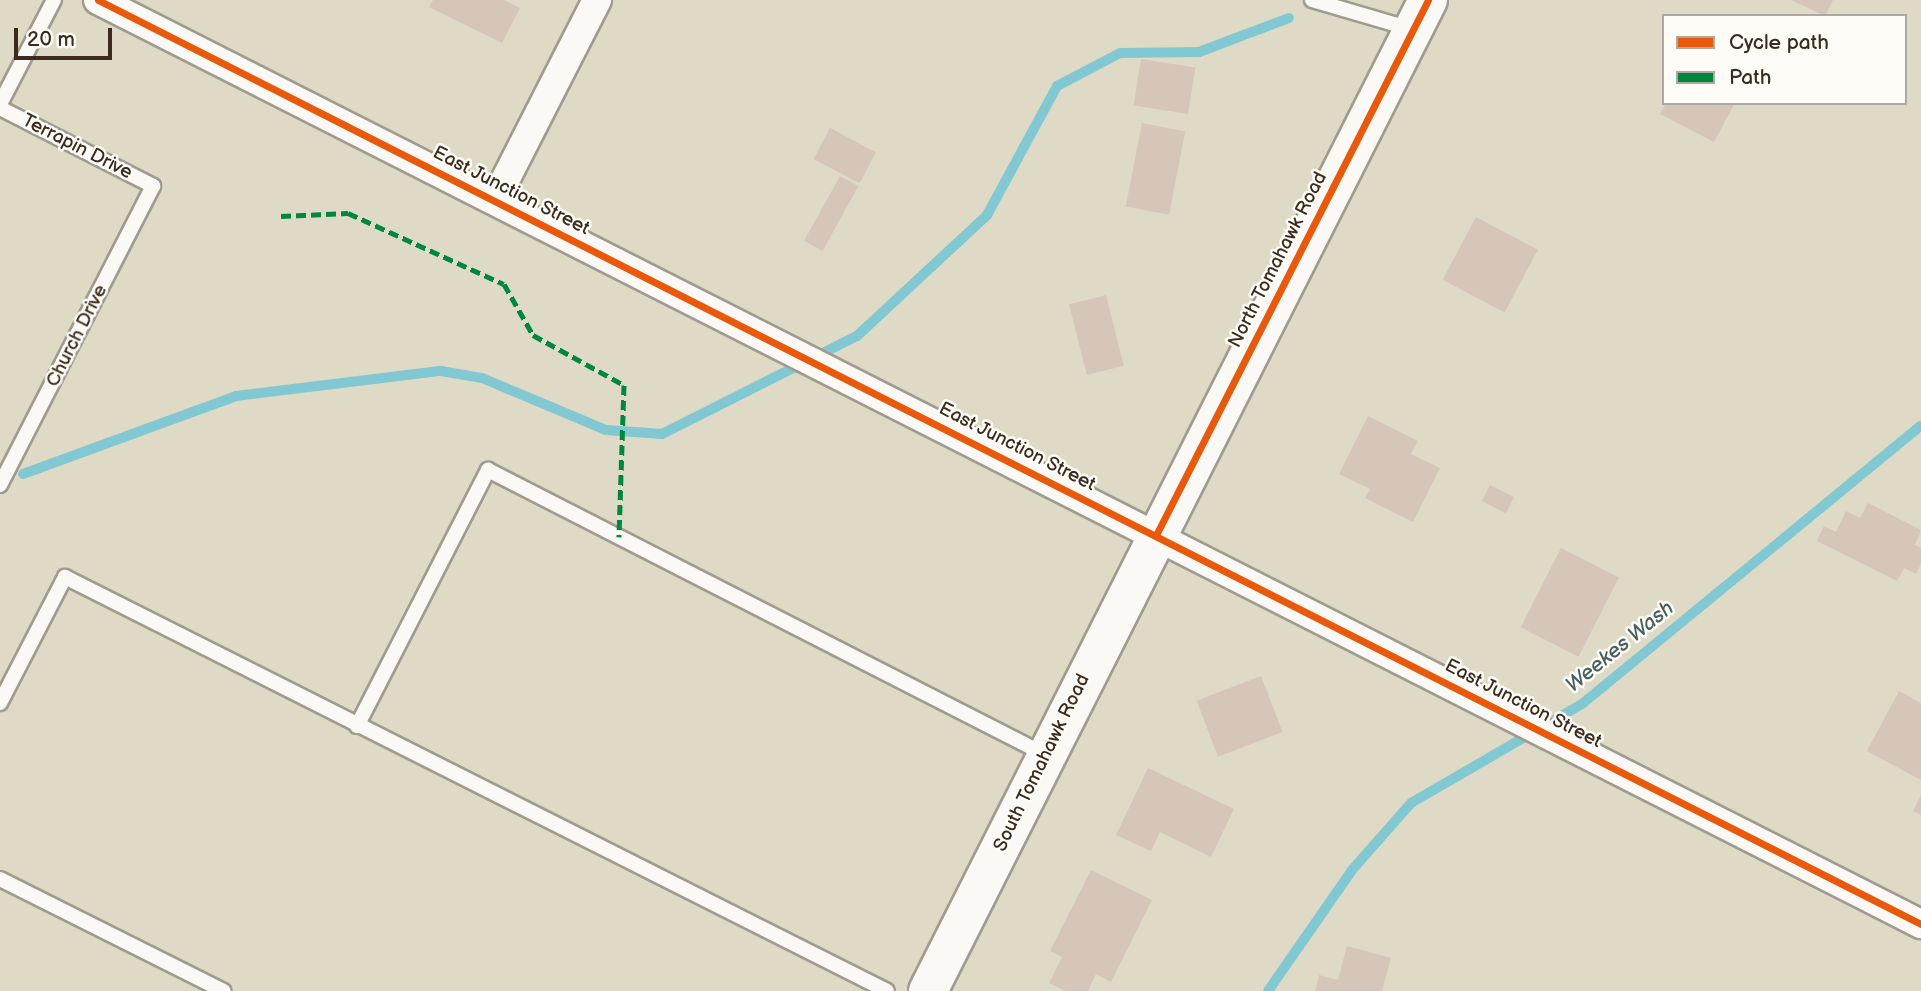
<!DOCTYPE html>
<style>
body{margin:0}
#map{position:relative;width:1921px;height:991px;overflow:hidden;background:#dedac6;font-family:"Balsamiq Sans",sans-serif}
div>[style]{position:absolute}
.stream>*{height:10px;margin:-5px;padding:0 5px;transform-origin:5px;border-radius:5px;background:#82c8d2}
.building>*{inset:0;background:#d5c6b9;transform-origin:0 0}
.roads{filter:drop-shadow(2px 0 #a09b8e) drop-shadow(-2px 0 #a09b8e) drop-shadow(0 2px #a09b8e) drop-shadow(0 -2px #a09b8e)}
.lane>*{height:14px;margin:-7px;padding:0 7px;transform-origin:7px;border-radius:7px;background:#faf9f6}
.street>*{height:28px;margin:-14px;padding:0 14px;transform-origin:14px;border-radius:14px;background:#faf9f6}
.secondary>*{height:38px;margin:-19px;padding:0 19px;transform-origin:19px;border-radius:19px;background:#faf9f6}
.quiet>*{height:5px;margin-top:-2.5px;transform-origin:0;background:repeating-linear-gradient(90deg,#00873e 0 10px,transparent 0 15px)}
.cycleway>*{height:7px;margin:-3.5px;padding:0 3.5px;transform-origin:3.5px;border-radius:3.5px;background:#e8590c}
span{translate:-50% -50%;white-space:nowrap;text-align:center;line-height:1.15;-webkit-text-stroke:5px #fdfcf7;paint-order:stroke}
.street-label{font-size:19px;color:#3b2a1e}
.water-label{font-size:21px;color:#465f5f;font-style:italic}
.legend{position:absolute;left:1662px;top:14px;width:245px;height:91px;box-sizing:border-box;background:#fdfcf7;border:2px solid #afa8a0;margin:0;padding:9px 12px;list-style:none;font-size:21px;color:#3b2a1e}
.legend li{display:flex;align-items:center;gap:14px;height:35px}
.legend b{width:35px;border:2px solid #afa8a0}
.scale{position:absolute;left:14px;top:28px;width:98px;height:32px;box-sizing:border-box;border:4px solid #3b2a1e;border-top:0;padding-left:9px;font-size:21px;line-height:24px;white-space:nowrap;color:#3b2a1e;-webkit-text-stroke:5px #fdfcf7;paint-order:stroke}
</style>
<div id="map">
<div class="stream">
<i style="left:23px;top:474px;width:227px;rotate:-20.1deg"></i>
<i style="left:236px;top:396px;width:207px;rotate:-7deg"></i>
<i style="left:441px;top:371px;width:42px;rotate:9.7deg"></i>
<i style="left:482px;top:378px;width:134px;rotate:22.8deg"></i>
<i style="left:606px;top:430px;width:56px;rotate:4.1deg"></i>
<i style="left:662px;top:434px;width:218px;rotate:-26.7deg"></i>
<i style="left:857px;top:336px;width:178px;rotate:-42.9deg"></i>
<i style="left:987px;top:215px;width:147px;rotate:-61.5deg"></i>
<i style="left:1057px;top:86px;width:71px;rotate:-27.6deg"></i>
<i style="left:1120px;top:53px;width:79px;rotate:-0.7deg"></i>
<i style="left:1199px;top:52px;width:96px;rotate:-20.7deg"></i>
<i style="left:1268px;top:991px;width:147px;rotate:-55.2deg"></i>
<i style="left:1352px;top:870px;width:89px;rotate:-48.6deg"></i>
<i style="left:1411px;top:803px;width:198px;rotate:-30.1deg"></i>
<i style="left:1582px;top:704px;width:438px;rotate:-39.4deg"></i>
</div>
<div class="building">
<i style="clip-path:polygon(433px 0,504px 0,520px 8px,502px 43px,429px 7px)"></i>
<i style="clip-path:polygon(1791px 0,1833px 0,1825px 16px)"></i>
<i style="left:1141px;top:59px;width:55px;height:47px;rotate:9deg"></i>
<i style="clip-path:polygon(1666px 103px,1735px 103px,1714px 142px,1660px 114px)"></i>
<i style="left:1142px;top:123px;width:44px;height:85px;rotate:11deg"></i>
<i style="left:830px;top:128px;width:52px;height:35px;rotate:28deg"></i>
<i style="left:840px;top:176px;width:21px;height:74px;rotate:29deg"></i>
<i style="left:1476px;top:217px;width:70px;height:71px;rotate:28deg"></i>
<i style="left:1106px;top:295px;width:73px;height:38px;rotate:76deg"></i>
<i style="clip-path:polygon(1368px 416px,1418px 441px,1411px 454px,1440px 468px,1413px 522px,1365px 498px,1370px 489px,1339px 474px)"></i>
<i style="left:1490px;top:485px;width:27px;height:18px;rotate:27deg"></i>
<i style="clip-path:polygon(1868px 503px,1921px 530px,1915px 545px,1921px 548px,1921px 564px,1916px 574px,1904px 568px,1897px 581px,1817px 541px,1824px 526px,1836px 532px,1846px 511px,1860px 518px)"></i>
<i style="left:1561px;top:548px;width:65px;height:89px;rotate:27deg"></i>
<i style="left:1261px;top:676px;width:60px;height:69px;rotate:69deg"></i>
<i style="clip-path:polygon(1899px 691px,1921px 703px,1921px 780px,1867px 751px)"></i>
<i style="clip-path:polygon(1148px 768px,1234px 809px,1211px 857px,1160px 832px,1151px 851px,1116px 835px)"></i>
<i style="clip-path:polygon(1921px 795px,1921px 815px,1913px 811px)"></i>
<i style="clip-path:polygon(1091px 870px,1152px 900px,1111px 982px,1096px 974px,1088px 991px,1065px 991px,1049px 983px,1062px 957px,1050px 951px)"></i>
<i style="clip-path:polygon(1347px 946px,1391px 958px,1382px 991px,1315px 991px,1319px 975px,1338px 980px)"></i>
</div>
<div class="roads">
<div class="lane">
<i style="left:1312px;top:0;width:103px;rotate:16.3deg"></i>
<i style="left:0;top:104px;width:117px;rotate:-62.6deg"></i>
<i style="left:0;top:108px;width:172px;rotate:27deg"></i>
<i style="left:153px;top:186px;width:336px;rotate:117.1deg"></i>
<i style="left:0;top:703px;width:142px;rotate:-62.7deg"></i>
<i style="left:65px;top:577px;width:920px;rotate:26.73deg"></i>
<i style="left:357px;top:726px;width:288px;rotate:-62.9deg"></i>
<i style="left:488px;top:470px;width:624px;rotate:27.06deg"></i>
<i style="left:0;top:879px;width:250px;rotate:26.6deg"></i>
</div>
<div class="street">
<i style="left:98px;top:0;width:2044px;rotate:26.88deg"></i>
<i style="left:495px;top:200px;width:225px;rotate:-63deg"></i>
</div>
<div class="secondary">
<i style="left:928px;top:991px;width:1110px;rotate:-63.23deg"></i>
</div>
</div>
<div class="quiet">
<i style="left:281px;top:216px;width:67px;rotate:-2.6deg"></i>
<i style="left:348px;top:213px;width:171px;rotate:24.5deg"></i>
<i style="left:504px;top:284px;width:59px;rotate:60.4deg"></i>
<i style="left:533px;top:335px;width:104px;rotate:28.8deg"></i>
<i style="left:624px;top:385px;width:152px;rotate:91.9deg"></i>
</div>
<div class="cycleway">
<i style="left:98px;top:0;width:2044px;rotate:26.88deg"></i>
<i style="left:1156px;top:535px;width:600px;rotate:-63.05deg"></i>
</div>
<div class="street-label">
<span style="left:77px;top:147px;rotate:27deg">Terrapin Drive</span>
<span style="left:511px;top:191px;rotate:27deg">East Junction Street</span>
<span style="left:1278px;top:260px;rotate:-63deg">North Tomahawk Road</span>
<span style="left:77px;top:336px;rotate:-63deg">Church Drive</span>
<span style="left:1017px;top:447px;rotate:27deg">East Junction Street</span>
<span style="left:1523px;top:704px;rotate:27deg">East Junction Street</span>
<span style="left:1042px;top:763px;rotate:-64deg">South Tomahawk Road</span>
</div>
<div class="water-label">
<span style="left:1620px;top:647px;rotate:-39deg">Weekes Wash</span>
</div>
<ul class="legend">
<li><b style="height:9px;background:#e8590c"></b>Cycle path</li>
<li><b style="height:9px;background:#00873e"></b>Path</li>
</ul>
<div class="scale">20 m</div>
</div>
